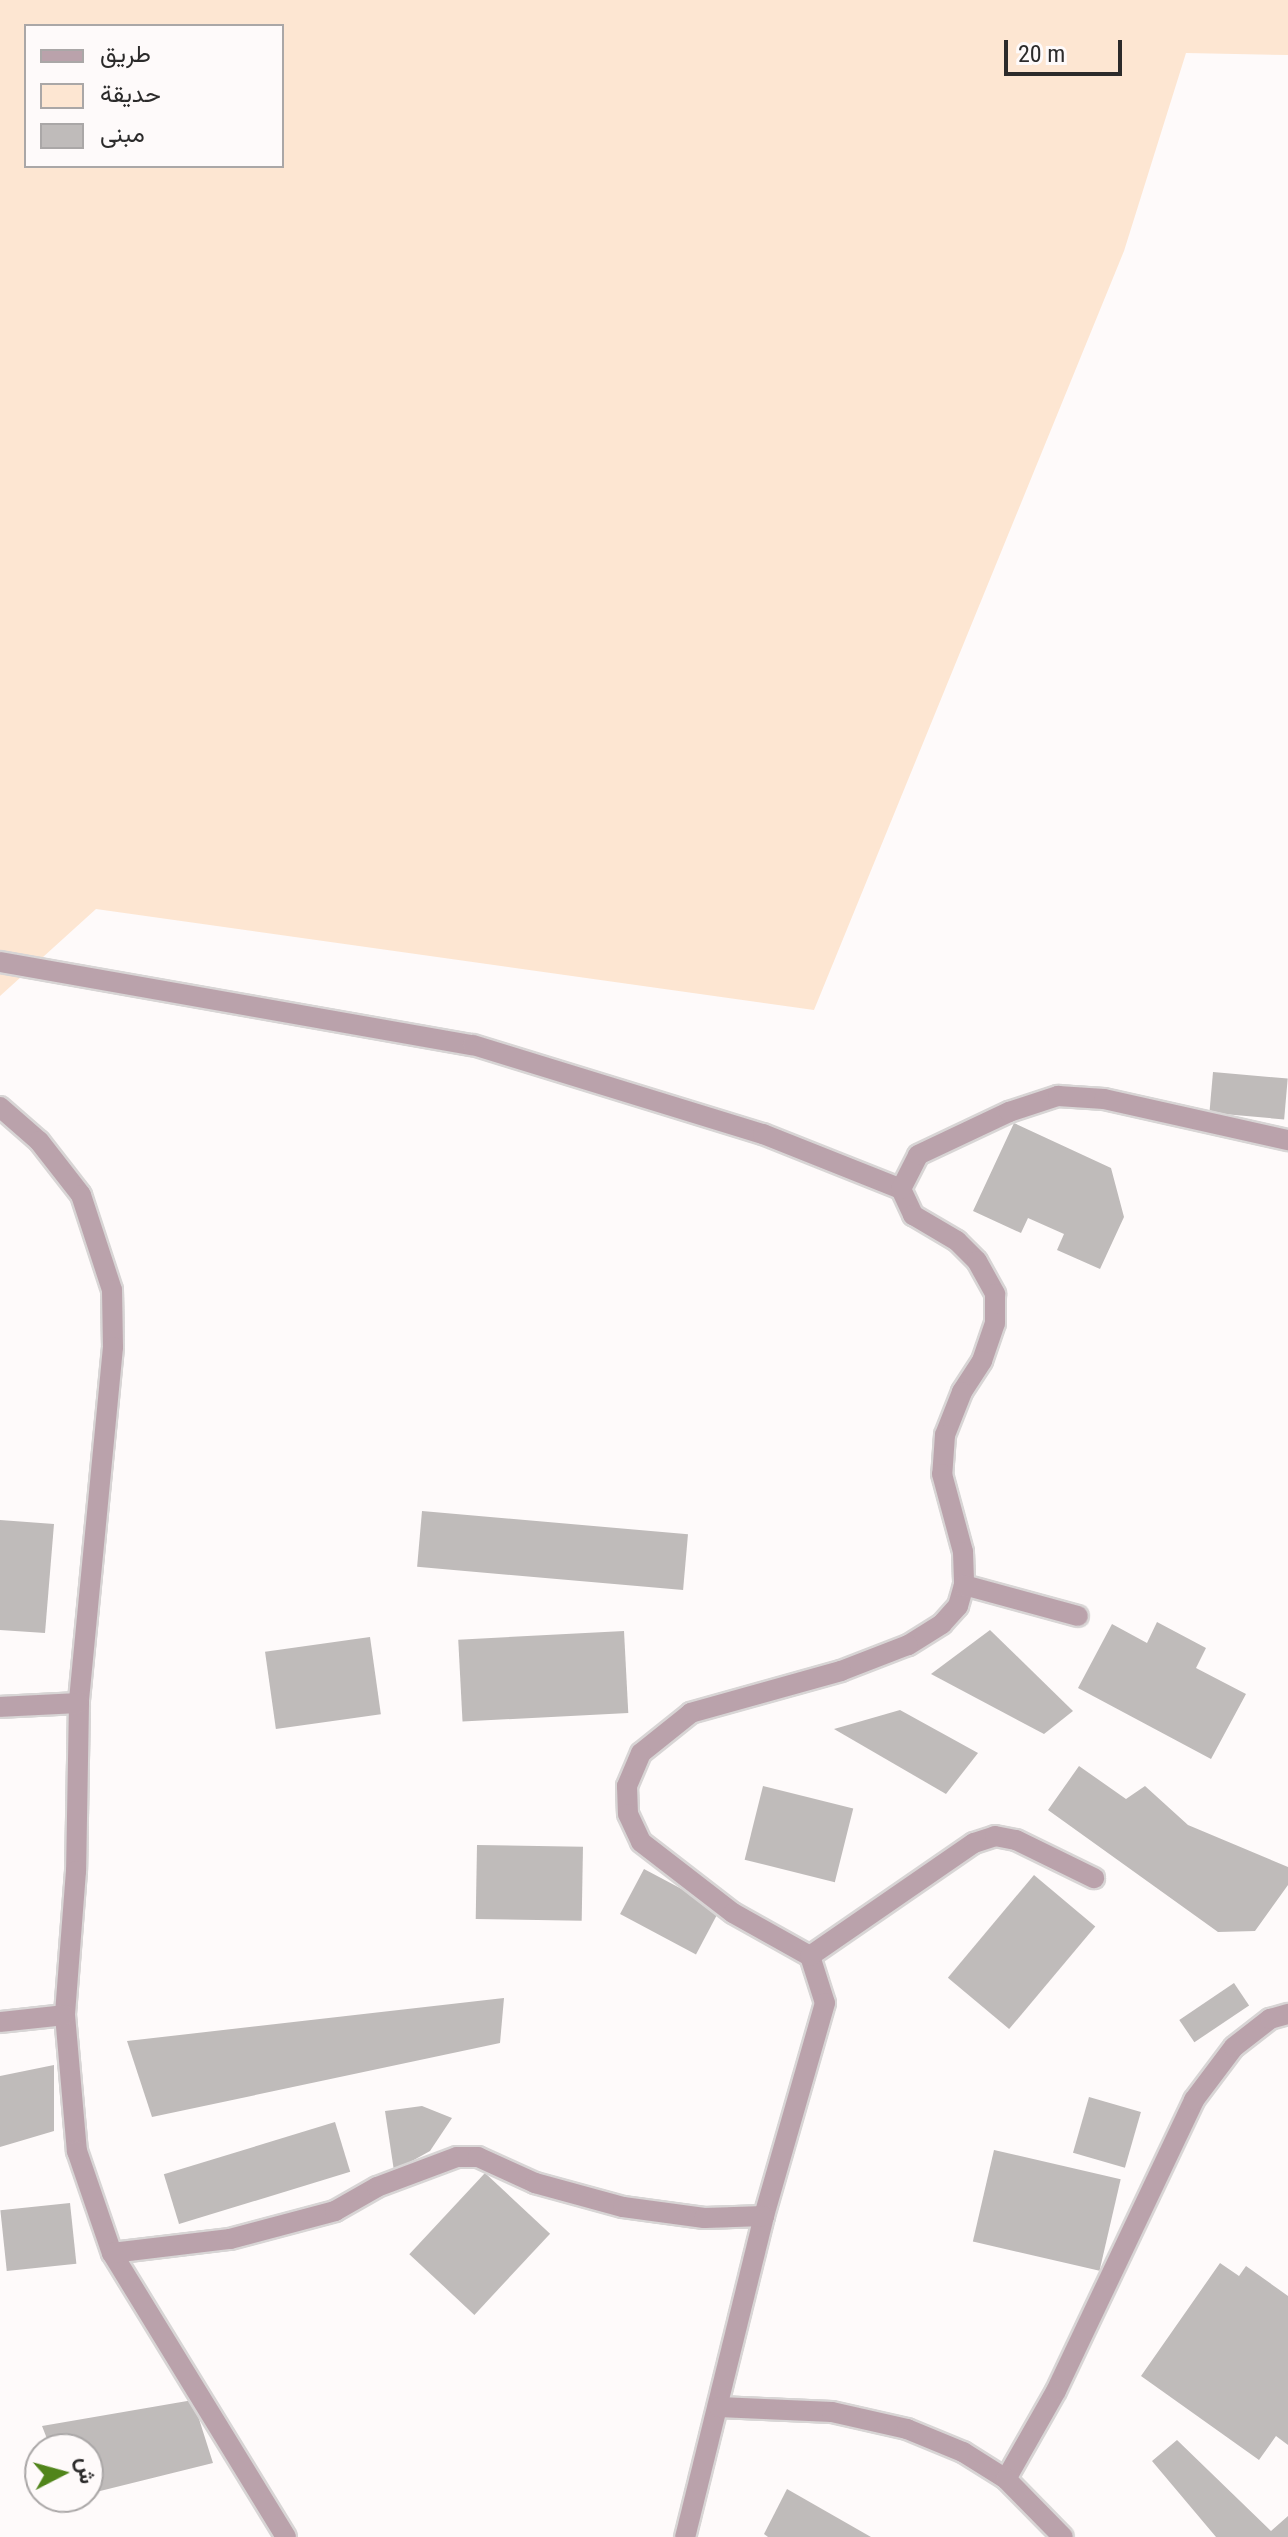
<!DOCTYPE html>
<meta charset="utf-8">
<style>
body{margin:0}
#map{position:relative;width:1288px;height:2537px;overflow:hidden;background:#fefafa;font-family:"Roboto Condensed",Vazirmatn,sans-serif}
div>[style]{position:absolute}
.green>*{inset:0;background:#fde6d2}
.building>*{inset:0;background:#bfbbba;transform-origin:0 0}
.roads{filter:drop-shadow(2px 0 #d8d5d5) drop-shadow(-2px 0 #d8d5d5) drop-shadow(0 2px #d8d5d5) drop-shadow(0 -2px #d8d5d5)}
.minor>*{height:20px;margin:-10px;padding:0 10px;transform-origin:10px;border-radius:10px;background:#baa2ab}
span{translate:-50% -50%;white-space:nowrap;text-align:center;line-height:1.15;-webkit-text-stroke:8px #fefafa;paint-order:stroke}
.legend{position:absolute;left:24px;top:24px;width:260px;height:144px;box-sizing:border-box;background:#fefafa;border:2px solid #aaa7a7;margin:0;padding:10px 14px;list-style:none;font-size:24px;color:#2c2b2b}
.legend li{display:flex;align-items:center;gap:16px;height:40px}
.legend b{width:40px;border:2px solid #aaa7a7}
.north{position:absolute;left:24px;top:2433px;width:80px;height:80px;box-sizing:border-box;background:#fefafa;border:2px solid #aaa7a7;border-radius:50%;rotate:84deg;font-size:22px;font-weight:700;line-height:32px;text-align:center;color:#2c2b2b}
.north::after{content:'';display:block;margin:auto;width:28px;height:36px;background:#51851b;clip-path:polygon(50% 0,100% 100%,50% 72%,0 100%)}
.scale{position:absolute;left:1004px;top:40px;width:118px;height:36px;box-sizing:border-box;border:4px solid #2c2b2b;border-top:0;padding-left:10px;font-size:24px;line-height:28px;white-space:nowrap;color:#2c2b2b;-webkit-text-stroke:6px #fefafa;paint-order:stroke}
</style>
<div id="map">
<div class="green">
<i style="clip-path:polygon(evenodd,0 0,1288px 0,1288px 55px,1186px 53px,1124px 251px,814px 1010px,96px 909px,0 996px,0 0,26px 26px,282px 26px,282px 166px,26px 166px,26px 26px)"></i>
</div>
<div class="building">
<i style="left:1213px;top:1072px;width:75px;height:41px;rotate:5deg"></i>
<i style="clip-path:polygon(1014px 1123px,1111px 1168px,1124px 1217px,1100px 1269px,1057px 1250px,1064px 1234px,1028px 1218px,1021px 1233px,973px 1211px)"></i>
<i style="left:422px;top:1511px;width:267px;height:56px;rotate:5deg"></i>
<i style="clip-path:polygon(0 1520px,54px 1524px,45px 1633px,0 1630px)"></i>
<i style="clip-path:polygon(1157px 1622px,1206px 1648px,1196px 1668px,1246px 1694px,1211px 1759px,1078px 1688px,1112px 1624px,1147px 1643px)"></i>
<i style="clip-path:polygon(990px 1630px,1073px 1711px,1044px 1734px,931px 1674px)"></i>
<i style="left:624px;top:1631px;width:82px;height:166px;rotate:87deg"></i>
<i style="left:370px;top:1637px;width:78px;height:106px;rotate:82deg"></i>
<i style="clip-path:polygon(900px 1710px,978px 1753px,946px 1794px,834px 1729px)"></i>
<i style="clip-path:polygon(1079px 1766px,1126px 1799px,1145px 1786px,1188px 1825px,1288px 1867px,1288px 1885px,1255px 1931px,1218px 1932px,1048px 1810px)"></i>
<i style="left:763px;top:1786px;width:93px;height:76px;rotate:14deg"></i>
<i style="left:477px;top:1845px;width:106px;height:74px;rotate:1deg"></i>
<i style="left:644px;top:1869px;width:86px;height:51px;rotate:28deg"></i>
<i style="left:1034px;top:1875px;width:80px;height:134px;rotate:40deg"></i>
<i style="left:1234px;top:1983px;width:27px;height:66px;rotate:56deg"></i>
<i style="clip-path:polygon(504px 1998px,500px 2043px,152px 2117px,127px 2041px)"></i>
<i style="clip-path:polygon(54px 2065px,54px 2131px,0 2147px,0 2076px)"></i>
<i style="left:1089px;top:2097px;width:54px;height:58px;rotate:16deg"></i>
<i style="clip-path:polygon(422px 2106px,452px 2118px,430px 2151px,394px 2171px,385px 2111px)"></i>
<i style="left:335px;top:2122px;width:52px;height:179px;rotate:73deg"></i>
<i style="left:994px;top:2150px;width:130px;height:94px;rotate:13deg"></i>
<i style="left:485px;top:2173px;width:89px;height:111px;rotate:43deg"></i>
<i style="left:70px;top:2203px;width:61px;height:70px;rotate:84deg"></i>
<i style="clip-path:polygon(1220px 2263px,1239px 2276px,1246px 2266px,1288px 2296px,1288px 2445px,1276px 2436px,1259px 2460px,1141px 2376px)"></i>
<i style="clip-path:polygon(193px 2400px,213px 2463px,88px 2494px,88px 2449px,51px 2449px,42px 2426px)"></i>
<i style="clip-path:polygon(1177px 2440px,1271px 2531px,1288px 2516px,1288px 2537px,1216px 2537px,1152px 2461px)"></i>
<i style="clip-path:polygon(787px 2489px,871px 2537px,768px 2537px,764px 2534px)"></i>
</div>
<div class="roads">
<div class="minor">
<i style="left:0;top:962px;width:480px;rotate:10deg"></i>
<i style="left:473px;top:1045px;width:303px;rotate:17.1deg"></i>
<i style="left:763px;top:1134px;width:149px;rotate:21.7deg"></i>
<i style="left:901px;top:1189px;width:29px;rotate:65deg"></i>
<i style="left:913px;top:1215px;width:51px;rotate:30.6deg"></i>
<i style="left:957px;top:1241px;width:28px;rotate:45deg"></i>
<i style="left:977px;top:1261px;width:38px;rotate:61deg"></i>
<i style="left:995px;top:1294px;width:29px;rotate:90deg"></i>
<i style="left:995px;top:1323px;width:40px;rotate:108.9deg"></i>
<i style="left:982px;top:1361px;width:37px;rotate:123deg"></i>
<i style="left:962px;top:1392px;width:46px;rotate:111.6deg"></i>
<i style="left:945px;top:1435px;width:39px;rotate:94deg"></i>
<i style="left:942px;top:1474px;width:81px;rotate:74.9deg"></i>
<i style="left:963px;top:1552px;width:33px;rotate:88deg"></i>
<i style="left:964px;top:1585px;width:22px;rotate:106deg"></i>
<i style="left:958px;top:1606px;width:24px;rotate:132deg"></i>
<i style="left:942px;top:1624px;width:40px;rotate:148deg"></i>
<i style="left:908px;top:1645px;width:72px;rotate:158.8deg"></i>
<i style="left:841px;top:1671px;width:156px;rotate:164.4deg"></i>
<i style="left:691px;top:1713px;width:64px;rotate:141.3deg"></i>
<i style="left:641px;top:1753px;width:36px;rotate:113deg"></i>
<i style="left:627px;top:1786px;width:28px;rotate:88deg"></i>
<i style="left:628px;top:1814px;width:31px;rotate:65deg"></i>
<i style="left:641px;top:1842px;width:116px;rotate:37.7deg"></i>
<i style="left:733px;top:1913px;width:88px;rotate:29.2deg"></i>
<i style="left:810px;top:1956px;width:49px;rotate:72.3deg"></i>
<i style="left:825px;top:2003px;width:222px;rotate:106deg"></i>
<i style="left:764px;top:2216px;width:331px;rotate:103.8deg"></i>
<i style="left:0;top:1107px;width:52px;rotate:41.1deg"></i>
<i style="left:39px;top:1141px;width:68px;rotate:52.1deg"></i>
<i style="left:81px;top:1195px;width:100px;rotate:71.9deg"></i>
<i style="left:112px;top:1290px;width:57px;rotate:89deg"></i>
<i style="left:113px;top:1347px;width:358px;rotate:95.5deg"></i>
<i style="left:79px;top:1703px;width:168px;rotate:91deg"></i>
<i style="left:76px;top:1871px;width:144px;rotate:94.4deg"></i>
<i style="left:65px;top:2015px;width:137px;rotate:85deg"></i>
<i style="left:77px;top:2151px;width:108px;rotate:71.1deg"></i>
<i style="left:112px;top:2253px;width:333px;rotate:58.5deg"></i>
<i style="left:901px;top:1189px;width:38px;rotate:-63deg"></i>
<i style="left:918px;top:1155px;width:101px;rotate:-25.3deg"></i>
<i style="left:1009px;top:1112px;width:52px;rotate:-18.1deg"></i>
<i style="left:1058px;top:1096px;width:46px;rotate:3.7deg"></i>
<i style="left:1104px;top:1099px;width:189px;rotate:12.6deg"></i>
<i style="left:964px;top:1585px;width:118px;rotate:15.2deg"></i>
<i style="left:0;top:1707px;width:79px;rotate:-2.9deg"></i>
<i style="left:810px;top:1956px;width:199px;rotate:-34.6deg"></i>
<i style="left:974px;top:1843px;width:22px;rotate:-18deg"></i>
<i style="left:995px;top:1836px;width:21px;rotate:11deg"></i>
<i style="left:1016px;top:1840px;width:87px;rotate:26deg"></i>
<i style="left:0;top:2022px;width:65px;rotate:-6.1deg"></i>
<i style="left:112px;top:2253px;width:119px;rotate:-6.8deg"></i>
<i style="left:230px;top:2239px;width:109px;rotate:-14.9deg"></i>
<i style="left:335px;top:2211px;width:48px;rotate:-29.7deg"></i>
<i style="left:377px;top:2187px;width:85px;rotate:-20.6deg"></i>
<i style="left:457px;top:2157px;width:21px"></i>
<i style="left:478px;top:2157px;width:63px;rotate:24.5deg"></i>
<i style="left:535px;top:2183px;width:91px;rotate:15.3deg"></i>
<i style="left:623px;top:2207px;width:82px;rotate:7.7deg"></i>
<i style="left:704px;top:2218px;width:60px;rotate:-1.9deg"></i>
<i style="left:719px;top:2407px;width:113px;rotate:2.5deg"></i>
<i style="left:832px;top:2412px;width:77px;rotate:12.8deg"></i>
<i style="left:907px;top:2429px;width:61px;rotate:22.3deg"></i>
<i style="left:963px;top:2452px;width:51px;rotate:32.1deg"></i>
<i style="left:1006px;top:2479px;width:101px;rotate:-60.4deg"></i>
<i style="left:1056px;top:2391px;width:322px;rotate:-64.6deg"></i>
<i style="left:1194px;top:2100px;width:66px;rotate:-53deg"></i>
<i style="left:1234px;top:2047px;width:46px;rotate:-37.9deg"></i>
<i style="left:1270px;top:2019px;width:19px;rotate:-16deg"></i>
<i style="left:1006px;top:2479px;width:81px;rotate:45.5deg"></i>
</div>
</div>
<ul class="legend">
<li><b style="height:10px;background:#baa2ab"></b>طريق</li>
<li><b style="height:22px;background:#fde6d2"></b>حديقة</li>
<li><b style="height:22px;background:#bfbbba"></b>مبنى</li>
</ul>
<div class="north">ش</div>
<div class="scale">20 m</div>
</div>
